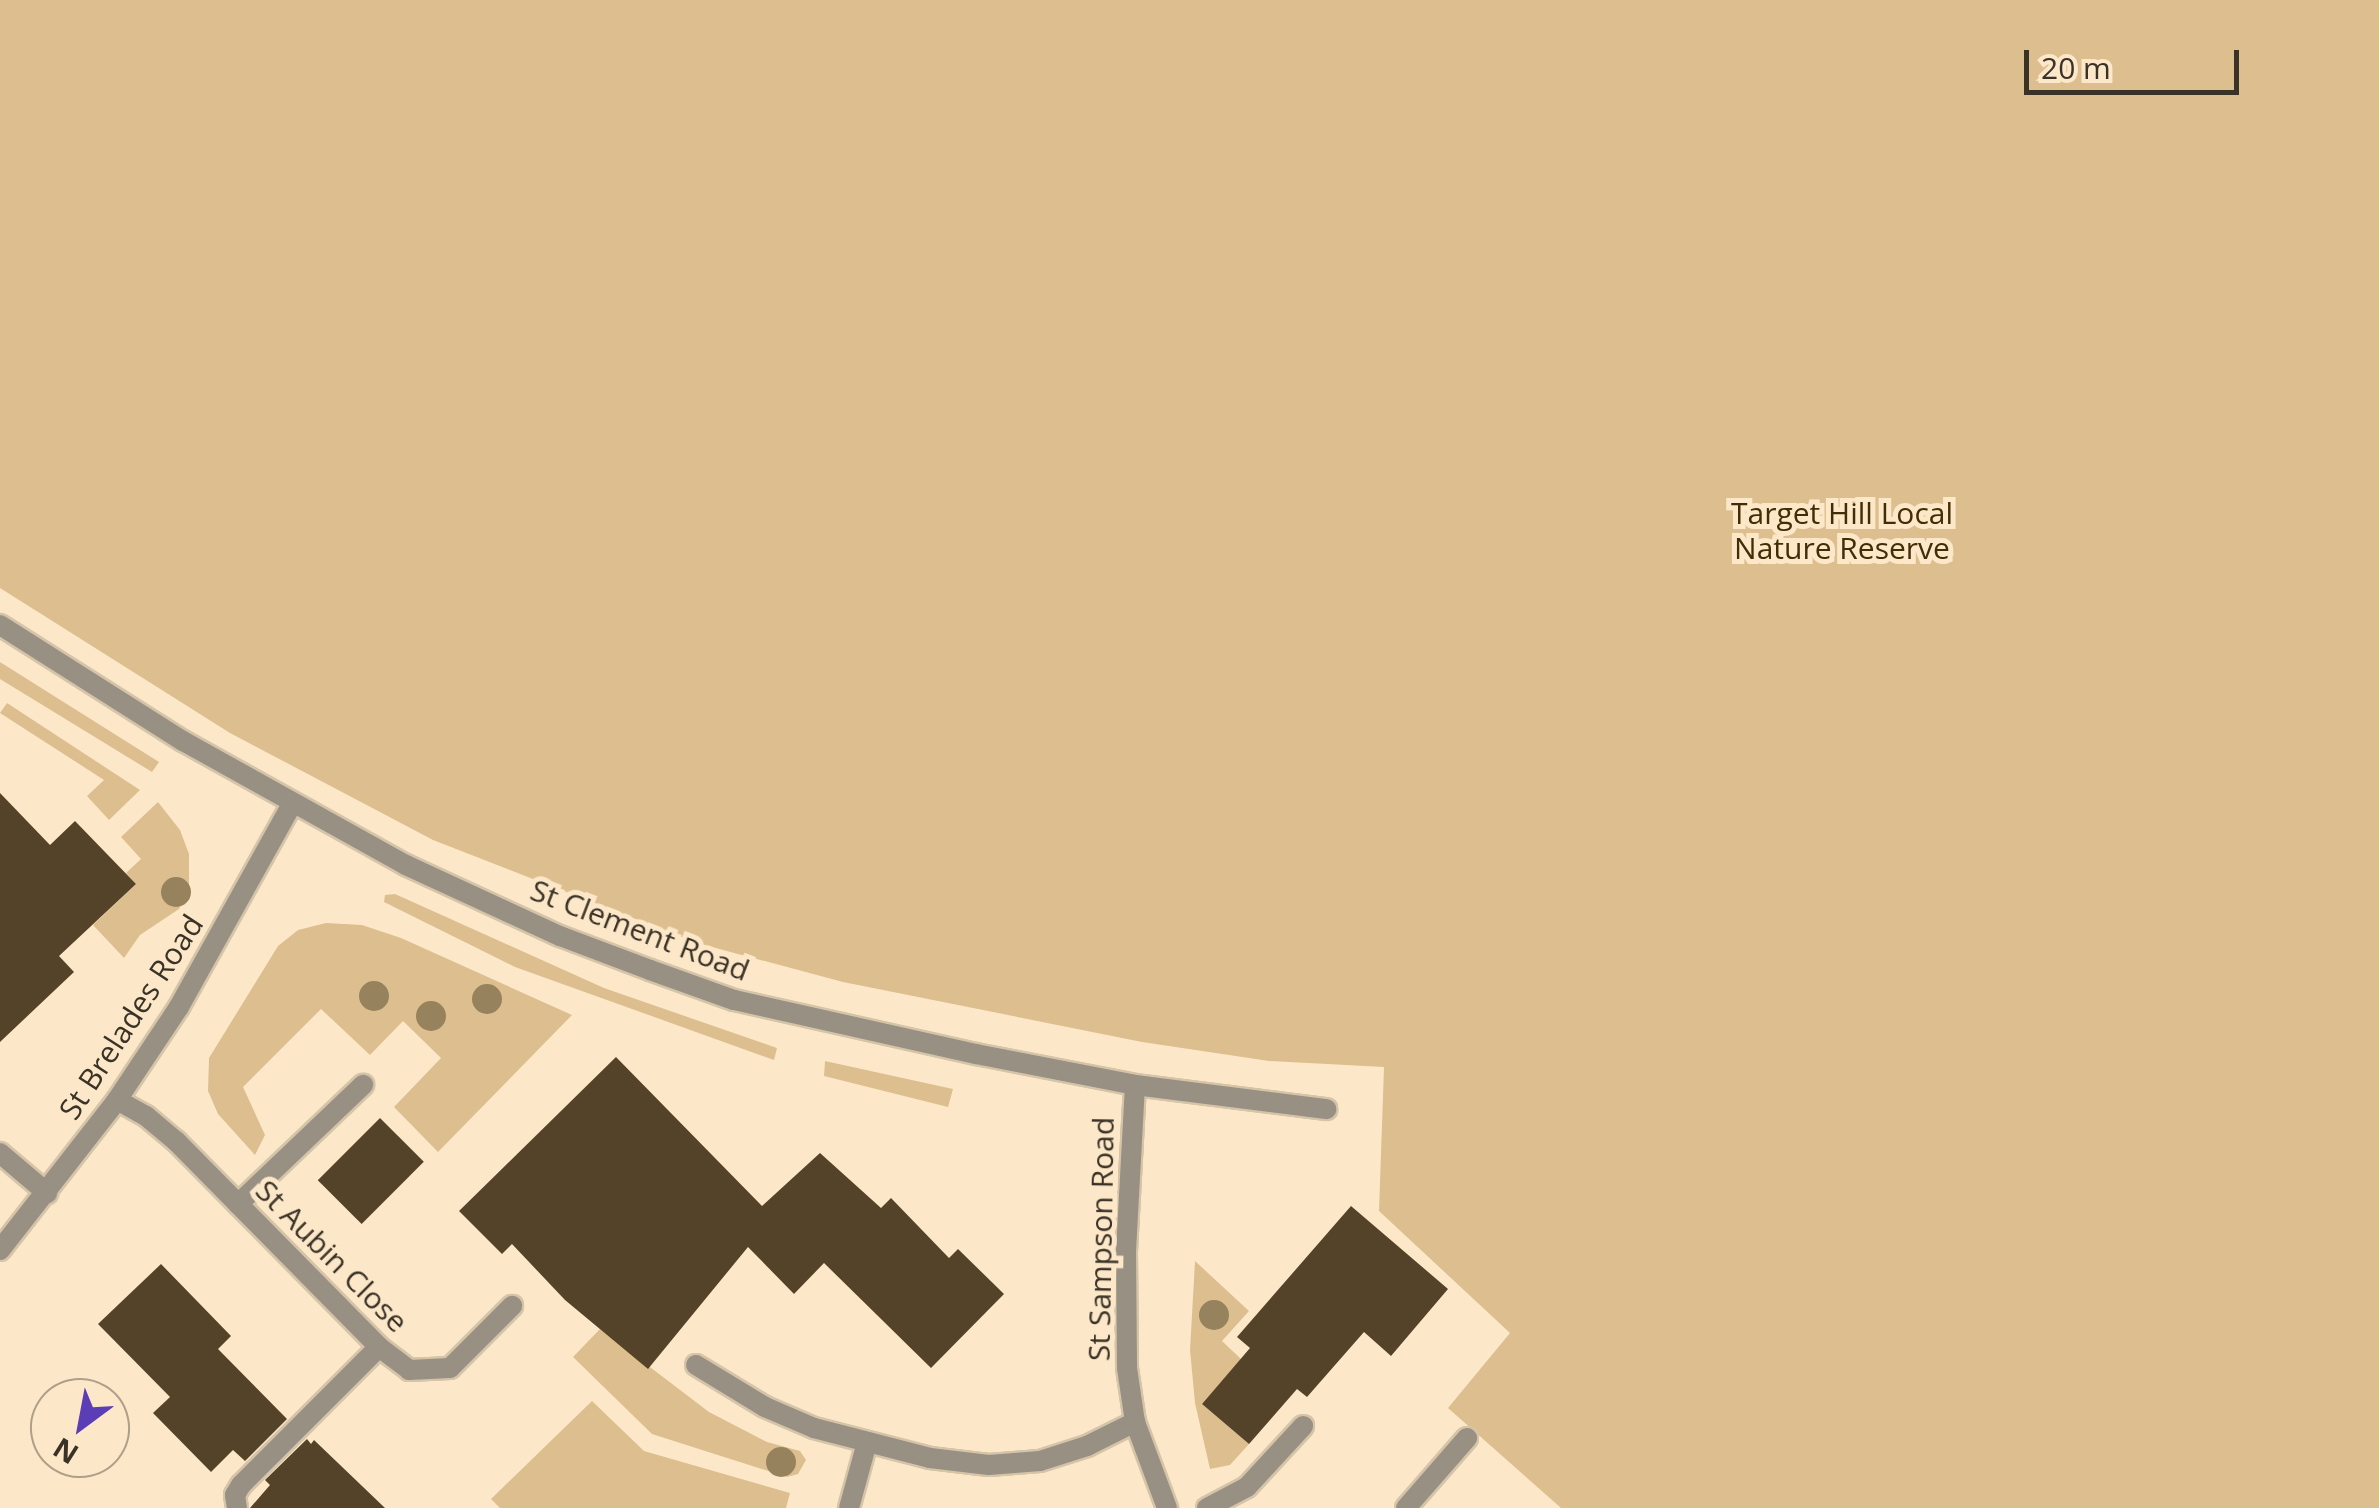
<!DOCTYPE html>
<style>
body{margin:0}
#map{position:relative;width:2379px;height:1508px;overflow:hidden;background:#fce8c9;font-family:"Open Sans",sans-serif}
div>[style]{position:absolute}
.green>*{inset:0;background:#ddbf8f}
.building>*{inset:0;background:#544329;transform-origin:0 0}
.roads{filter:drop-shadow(2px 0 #d5c4a8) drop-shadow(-2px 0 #d5c4a8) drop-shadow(0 2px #d5c4a8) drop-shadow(0 -2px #d5c4a8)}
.lane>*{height:20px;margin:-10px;padding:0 10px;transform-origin:10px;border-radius:10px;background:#989083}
.street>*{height:20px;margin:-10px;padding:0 10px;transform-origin:10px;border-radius:10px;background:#989083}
.trees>*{width:30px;height:30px;margin:-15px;border-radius:50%;background:#96825d}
span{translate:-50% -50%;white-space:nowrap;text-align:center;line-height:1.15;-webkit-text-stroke:10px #fce8c9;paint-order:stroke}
.park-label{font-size:30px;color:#422e05}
.street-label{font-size:30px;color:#3a3226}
.north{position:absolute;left:30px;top:1378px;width:100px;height:100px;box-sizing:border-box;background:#fce8c9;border:2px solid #ae9f88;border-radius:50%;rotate:212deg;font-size:28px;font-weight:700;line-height:40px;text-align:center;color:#3a3226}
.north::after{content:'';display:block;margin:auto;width:35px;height:45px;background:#5b3db5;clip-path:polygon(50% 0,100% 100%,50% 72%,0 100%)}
.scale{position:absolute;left:2024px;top:50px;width:215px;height:45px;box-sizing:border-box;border:5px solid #3a3226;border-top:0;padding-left:12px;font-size:30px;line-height:35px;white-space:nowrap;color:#3a3226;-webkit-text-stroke:8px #fce8c9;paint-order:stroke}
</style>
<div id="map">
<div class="green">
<i style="clip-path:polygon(0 0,2379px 0,2379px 1508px,1561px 1508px,1448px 1408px,1510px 1333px,1379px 1211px,1384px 1067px,1269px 1061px,1142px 1042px,843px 982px,697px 943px,433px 840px,230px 733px,0 588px)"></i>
<i style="clip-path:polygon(0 662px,159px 762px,152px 772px,0 679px)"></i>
<i style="clip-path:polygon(7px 703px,140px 790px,109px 820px,87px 796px,104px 780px,0 713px)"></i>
<i style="clip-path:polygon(158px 802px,180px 830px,189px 854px,189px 892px,179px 909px,140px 935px,124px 958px,93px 925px,136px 884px,126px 873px,141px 859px,121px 837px)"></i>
<i style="clip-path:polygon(395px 894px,604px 988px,777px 1048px,774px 1060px,515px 967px,384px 902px,385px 895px)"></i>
<i style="clip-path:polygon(326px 923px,362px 925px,401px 938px,572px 1015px,438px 1152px,394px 1107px,441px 1058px,403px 1021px,370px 1055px,321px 1009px,243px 1087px,265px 1135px,255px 1155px,218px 1114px,208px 1091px,209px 1058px,278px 946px,298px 930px)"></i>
<i style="clip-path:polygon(825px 1061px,953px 1089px,948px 1107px,824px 1076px)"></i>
<i style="clip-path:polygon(1195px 1261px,1249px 1311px,1222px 1341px,1241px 1359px,1202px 1404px,1249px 1444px,1230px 1465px,1210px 1469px,1195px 1403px,1190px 1350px)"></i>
<i style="clip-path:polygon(600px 1329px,709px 1412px,767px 1442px,800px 1451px,806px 1460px,798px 1474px,787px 1477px,652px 1434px,573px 1357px)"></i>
<i style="clip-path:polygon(592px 1401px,644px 1451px,790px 1493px,786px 1508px,500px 1508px,491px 1499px)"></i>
</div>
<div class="building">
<i style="clip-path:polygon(0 793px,50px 845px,75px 821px,136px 884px,59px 956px,74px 972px,0 1042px)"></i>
<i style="clip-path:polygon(616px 1057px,762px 1206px,820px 1153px,881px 1208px,891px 1198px,949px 1258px,958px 1249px,1004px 1294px,931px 1368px,824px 1263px,794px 1294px,748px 1247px,648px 1369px,565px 1300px,512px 1244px,502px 1254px,459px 1211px)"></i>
<i style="left:380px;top:1118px;width:62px;height:88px;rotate:45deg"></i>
<i style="clip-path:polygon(1351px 1206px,1448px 1289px,1391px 1356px,1364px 1332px,1307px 1397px,1297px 1389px,1249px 1444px,1202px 1404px,1250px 1348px,1237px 1337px)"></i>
<i style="clip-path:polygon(161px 1264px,231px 1336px,218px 1349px,287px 1419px,245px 1461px,233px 1450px,211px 1472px,153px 1413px,170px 1397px,98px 1324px)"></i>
<i style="clip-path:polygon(307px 1439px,311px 1444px,314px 1440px,385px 1508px,250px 1508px,270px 1485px,265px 1480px)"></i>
</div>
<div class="roads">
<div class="lane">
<i style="left:0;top:1153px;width:62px;rotate:40.4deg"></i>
<i style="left:238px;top:1204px;width:173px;rotate:-43.6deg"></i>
<i style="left:237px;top:1508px;width:13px;rotate:-99deg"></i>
<i style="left:235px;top:1495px;width:12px;rotate:-59deg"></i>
<i style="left:241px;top:1485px;width:195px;rotate:-45deg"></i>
<i style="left:849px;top:1508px;width:68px;rotate:-74.7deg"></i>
<i style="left:1207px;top:1508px;width:45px;rotate:-27.7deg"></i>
<i style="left:1247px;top:1487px;width:83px;rotate:-47.4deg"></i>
<i style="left:1406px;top:1508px;width:93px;rotate:-48.9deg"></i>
</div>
<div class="street">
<i style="left:0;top:625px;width:217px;rotate:32.4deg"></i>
<i style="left:183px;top:741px;width:255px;rotate:29.1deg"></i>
<i style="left:406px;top:865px;width:170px;rotate:24.8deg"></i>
<i style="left:560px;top:936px;width:96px;rotate:20.7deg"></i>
<i style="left:650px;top:970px;width:89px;rotate:19.7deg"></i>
<i style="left:734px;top:1000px;width:248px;rotate:12.6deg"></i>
<i style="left:976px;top:1054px;width:162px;rotate:11deg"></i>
<i style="left:1135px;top:1085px;width:193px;rotate:7.2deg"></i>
<i style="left:1135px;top:1085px;width:167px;rotate:93.1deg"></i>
<i style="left:1126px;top:1252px;width:116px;rotate:89.5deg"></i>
<i style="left:1127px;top:1368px;width:55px;rotate:81.6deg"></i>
<i style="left:1135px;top:1422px;width:92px;rotate:69.6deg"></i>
<i style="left:117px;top:1100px;width:33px;rotate:29deg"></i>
<i style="left:146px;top:1116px;width:39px;rotate:40deg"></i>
<i style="left:176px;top:1141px;width:289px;rotate:45.4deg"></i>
<i style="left:379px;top:1347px;width:38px;rotate:37deg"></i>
<i style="left:409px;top:1370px;width:41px;rotate:-2.8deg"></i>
<i style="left:450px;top:1368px;width:88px;rotate:-45deg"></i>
<i style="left:0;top:1250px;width:190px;rotate:-52deg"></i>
<i style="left:117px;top:1100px;width:112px;rotate:-56.3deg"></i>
<i style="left:179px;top:1007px;width:232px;rotate:-60.9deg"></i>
<i style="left:696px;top:1365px;width:81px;rotate:31.3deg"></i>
<i style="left:765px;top:1407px;width:53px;rotate:23.2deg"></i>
<i style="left:814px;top:1428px;width:120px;rotate:14.5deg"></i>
<i style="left:930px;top:1458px;width:59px;rotate:6.8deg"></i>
<i style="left:989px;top:1465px;width:51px;rotate:-4.5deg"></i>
<i style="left:1040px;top:1461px;width:49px;rotate:-17.7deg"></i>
<i style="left:1087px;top:1446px;width:54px;rotate:-26.6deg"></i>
</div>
</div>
<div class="trees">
<i style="left:176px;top:892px"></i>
<i style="left:374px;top:996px"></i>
<i style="left:487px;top:999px"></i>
<i style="left:431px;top:1016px"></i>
<i style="left:1214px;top:1315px"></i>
<i style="left:781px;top:1462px"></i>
</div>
<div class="park-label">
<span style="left:1842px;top:530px">Target Hill Local<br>Nature Reserve</span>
</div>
<div class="street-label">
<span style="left:640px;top:930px;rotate:21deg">St Clement Road</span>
<span style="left:131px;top:1017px;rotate:-57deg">St Brelades Road</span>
<span style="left:1101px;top:1239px;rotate:-89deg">St Sampson Road</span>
<span style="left:332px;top:1256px;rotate:45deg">St Aubin Close</span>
</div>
<div class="north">N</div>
<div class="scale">20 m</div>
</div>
